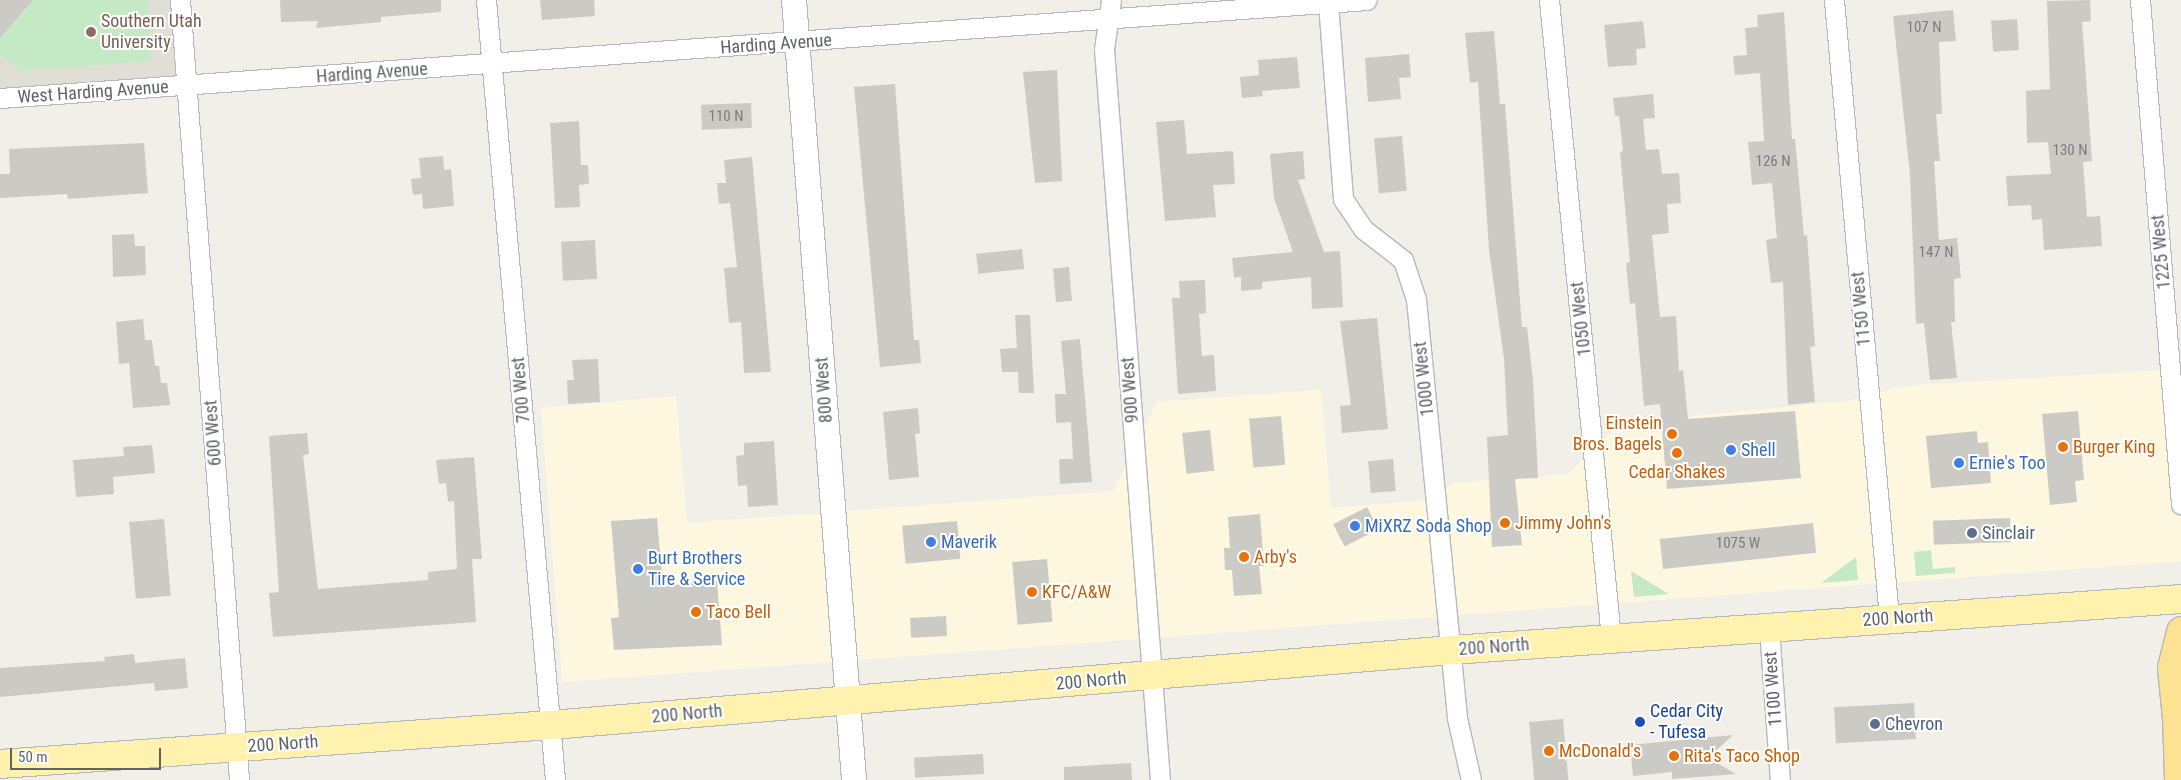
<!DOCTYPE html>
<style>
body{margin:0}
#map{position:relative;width:2181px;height:780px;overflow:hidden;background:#f1efe8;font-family:"Roboto Condensed",sans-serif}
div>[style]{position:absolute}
.commercial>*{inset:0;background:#fef7e0}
.education>*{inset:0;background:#e1ded6}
.green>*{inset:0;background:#c5e8c5}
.building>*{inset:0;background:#cccac5;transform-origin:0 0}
.roads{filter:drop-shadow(1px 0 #b5b8bc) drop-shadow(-1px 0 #b5b8bc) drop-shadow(0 1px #b5b8bc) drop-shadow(0 -1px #b5b8bc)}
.minor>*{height:19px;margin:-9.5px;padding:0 9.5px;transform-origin:9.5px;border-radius:9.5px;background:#fff}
.tertiary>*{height:24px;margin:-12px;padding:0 12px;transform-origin:12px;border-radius:12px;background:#fff}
.primary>*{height:28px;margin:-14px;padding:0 14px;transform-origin:14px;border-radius:14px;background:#fff2af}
.motorway>*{height:28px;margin:-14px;padding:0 14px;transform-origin:14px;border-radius:14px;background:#fde293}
.dots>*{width:14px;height:14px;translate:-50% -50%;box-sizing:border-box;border:2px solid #fff;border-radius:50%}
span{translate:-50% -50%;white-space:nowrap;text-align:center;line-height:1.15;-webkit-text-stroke:4px #fff;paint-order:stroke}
.number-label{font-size:15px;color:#7a7d7f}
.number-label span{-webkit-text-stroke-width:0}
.education-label{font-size:18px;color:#785e54}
.left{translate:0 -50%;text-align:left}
.street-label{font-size:18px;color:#5f6368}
.food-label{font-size:18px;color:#c56008}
.right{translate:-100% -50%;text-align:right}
.shop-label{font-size:18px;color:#366cbe}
.service-label{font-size:18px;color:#4e5e75}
.transit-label{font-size:18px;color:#164399}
.scale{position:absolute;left:10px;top:748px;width:151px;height:22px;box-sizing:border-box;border:2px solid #5f6368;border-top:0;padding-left:6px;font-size:15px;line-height:18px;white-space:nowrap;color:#5f6368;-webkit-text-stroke:4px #fff;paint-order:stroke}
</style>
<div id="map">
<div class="commercial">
<i style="clip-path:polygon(2181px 369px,2181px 561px,562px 682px,541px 408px,676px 396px,687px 523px,1114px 491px,1157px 402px,1321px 390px,1331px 508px,1419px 501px,1455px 483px,1568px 474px,1621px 423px,1848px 401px,1904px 386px)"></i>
</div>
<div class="education">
<i style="clip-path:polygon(0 0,180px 0,186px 86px,0 98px)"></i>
</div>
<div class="green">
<i style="clip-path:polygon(33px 0,147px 0,152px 61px,20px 71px,0 54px,0 30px,5px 33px)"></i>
<i style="clip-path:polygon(1931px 550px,1933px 569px,1955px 567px,1955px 573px,1916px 576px,1914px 552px)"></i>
<i style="clip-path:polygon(1856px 557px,1858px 580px,1821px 583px)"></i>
<i style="clip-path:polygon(1631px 571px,1669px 594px,1634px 597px)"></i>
</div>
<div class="building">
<i style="clip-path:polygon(0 0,33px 0,0 38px)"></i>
<i style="clip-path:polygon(280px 0,441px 0,441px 12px,381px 17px,381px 22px,316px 28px,318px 21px,281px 22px)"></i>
<i style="clip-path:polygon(540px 0,594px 0,595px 16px,542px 20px)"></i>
<i style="clip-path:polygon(2090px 0,2091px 21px,2082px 22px,2092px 161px,2083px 162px,2087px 217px,2100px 216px,2102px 246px,2044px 250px,2042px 219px,2032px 220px,2031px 205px,2008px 206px,2006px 176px,2051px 174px,2048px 142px,2027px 143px,2026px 91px,2050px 89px,2047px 1px)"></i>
<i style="clip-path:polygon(1953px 10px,1956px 41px,1939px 42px,1942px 114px,1936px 114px,1940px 161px,1934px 161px,1939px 240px,1957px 238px,1961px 278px,1954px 279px,1955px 322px,1951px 322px,1957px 378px,1930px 380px,1924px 323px,1916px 324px,1910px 174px,1893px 16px)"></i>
<i style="clip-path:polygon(1784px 12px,1792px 139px,1795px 139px,1804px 236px,1807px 235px,1815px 346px,1810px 347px,1815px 402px,1788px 405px,1783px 282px,1771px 283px,1766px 240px,1777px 238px,1772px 183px,1752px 185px,1748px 142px,1764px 141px,1760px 73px,1735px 75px,1733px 56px,1747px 55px,1745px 28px,1758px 27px,1757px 15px)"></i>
<i style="left:2017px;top:19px;width:31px;height:26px;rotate:86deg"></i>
<i style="clip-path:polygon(1643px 21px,1646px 48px,1636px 49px,1637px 65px,1608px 67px,1604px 25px)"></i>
<i style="clip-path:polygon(1494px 31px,1500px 104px,1505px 104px,1522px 327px,1527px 327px,1533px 380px,1538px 478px,1515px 479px,1522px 545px,1492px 547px,1487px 437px,1508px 435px,1504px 359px,1489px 250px,1478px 82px,1470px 83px,1465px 33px)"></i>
<i style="clip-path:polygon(1409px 54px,1411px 77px,1399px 78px,1401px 99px,1368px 102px,1365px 58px)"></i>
<i style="clip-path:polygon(1297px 57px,1300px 88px,1262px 91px,1263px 96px,1242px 98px,1240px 77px,1259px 75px,1258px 60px)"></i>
<i style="clip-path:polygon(1057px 70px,1062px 181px,1035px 183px,1023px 72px)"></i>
<i style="clip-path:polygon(895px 84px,914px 340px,919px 340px,921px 363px,880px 367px,854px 87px)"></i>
<i style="clip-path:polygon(1653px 94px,1655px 118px,1643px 119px,1646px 150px,1659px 149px,1662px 174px,1679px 173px,1681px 203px,1667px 204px,1669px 233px,1652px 235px,1660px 317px,1676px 316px,1679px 371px,1683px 370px,1688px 419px,1795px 411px,1801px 478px,1667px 489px,1660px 404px,1644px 406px,1635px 303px,1630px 304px,1626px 263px,1630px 262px,1620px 152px,1623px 151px,1619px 116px,1615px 116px,1613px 98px)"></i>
<i style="left:751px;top:103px;width:25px;height:50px;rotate:88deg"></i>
<i style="clip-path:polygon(1184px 120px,1187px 154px,1233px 151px,1235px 184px,1213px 185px,1216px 217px,1165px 221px,1156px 122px)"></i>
<i style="clip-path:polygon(579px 121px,581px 165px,588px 165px,589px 184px,579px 185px,580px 207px,555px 208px,550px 123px)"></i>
<i style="left:1402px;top:136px;width:55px;height:28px;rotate:85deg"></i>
<i style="clip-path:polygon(144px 143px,148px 193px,68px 199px,67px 194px,0 198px,0 174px,10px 174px,9px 149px)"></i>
<i style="clip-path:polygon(1303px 151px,1305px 179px,1298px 180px,1324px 252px,1340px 251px,1343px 307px,1312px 309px,1311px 277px,1262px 282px,1262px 289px,1241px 291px,1241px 277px,1234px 278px,1232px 258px,1293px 252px,1274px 198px,1270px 154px)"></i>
<i style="clip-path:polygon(443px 156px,444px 170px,451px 169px,454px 206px,423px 209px,422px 194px,413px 195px,411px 179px,421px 178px,419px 158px)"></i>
<i style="clip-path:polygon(752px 157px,771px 372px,744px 373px,741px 322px,729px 323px,724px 268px,737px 267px,730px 203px,719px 204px,717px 183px,726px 183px,724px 160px)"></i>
<i style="clip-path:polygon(134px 234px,135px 246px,145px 246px,146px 275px,113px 277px,112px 235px)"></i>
<i style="left:595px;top:240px;width:39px;height:34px;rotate:87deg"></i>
<i style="left:1022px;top:249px;width:20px;height:46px;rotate:84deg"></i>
<i style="left:1069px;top:267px;width:34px;height:16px;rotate:85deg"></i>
<i style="clip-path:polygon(1205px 280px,1206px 313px,1199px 314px,1202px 356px,1214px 355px,1216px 391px,1178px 394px,1172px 298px,1180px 298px,1179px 281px)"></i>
<i style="clip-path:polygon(1015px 315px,1030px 315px,1034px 393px,1019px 393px,1018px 372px,1002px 372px,1000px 349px,1017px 348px)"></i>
<i style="clip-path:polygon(1377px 318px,1388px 429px,1342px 433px,1340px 406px,1351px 405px,1340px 321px)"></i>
<i style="clip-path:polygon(143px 319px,145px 340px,152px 340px,155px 366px,159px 366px,161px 383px,167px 383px,170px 405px,133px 408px,129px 363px,119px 364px,116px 322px)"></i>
<i style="clip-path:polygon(1080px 339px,1092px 482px,1060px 484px,1059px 459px,1073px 459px,1071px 422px,1056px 423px,1055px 394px,1066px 394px,1061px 341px)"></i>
<i style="clip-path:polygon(598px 359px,600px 402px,568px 404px,567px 380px,574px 380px,572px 360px)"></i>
<i style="clip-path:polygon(918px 408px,920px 433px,915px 434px,919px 477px,889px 480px,883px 412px)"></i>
<i style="clip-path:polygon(2078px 411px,2084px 480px,2075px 481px,2077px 502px,2050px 505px,2042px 414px)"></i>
<i style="left:1281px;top:416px;width:49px;height:32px;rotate:85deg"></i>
<i style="left:1210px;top:430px;width:41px;height:28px;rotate:84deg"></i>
<i style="clip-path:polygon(1977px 431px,1978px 443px,1988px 442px,1991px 483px,1931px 488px,1926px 436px)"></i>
<i style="clip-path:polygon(307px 433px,309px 454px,303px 455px,318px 589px,428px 580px,428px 572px,457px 569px,454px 501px,448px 502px,446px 483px,439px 484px,436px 460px,474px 457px,482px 559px,472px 559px,476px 622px,273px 637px,269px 593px,279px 592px,269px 436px)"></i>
<i style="clip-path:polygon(774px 441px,778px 505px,748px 507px,747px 485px,738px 486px,736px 456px,744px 455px,744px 443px)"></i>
<i style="clip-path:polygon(152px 445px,155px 473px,113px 477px,114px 494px,76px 497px,73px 460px,124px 456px,123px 447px)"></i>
<i style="left:1393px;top:459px;width:32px;height:25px;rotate:85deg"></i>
<i style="left:1367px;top:507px;width:25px;height:38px;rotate:63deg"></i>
<i style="clip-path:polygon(1260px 514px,1264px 566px,1259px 566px,1262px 594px,1234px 596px,1232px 570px,1225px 570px,1224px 548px,1230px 548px,1228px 517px)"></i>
<i style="clip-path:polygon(657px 518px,663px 586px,717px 581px,722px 645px,614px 650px,611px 618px,619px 617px,611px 521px)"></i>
<i style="left:2010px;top:518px;width:24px;height:77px;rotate:88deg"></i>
<i style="left:164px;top:519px;width:77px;height:35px;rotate:85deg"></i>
<i style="left:957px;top:521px;width:38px;height:55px;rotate:85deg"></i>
<i style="left:1813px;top:523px;width:30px;height:154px;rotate:84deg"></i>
<i style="left:1047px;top:559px;width:63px;height:35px;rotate:85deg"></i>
<i style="left:946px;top:616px;width:20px;height:36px;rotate:87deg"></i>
<i style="clip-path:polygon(134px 654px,135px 663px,185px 658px,188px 688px,155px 691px,154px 683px,0 697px,0 668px,105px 661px,104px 657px)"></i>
<i style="left:1914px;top:703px;width:36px;height:80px;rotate:87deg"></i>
<i style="left:1563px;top:719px;width:61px;height:34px;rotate:85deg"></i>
<i style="clip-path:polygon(1733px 735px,1708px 758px,1736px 774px,1672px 779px,1672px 772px,1633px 776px,1630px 745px)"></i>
<i style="left:983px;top:754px;width:20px;height:69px;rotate:87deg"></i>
<i style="clip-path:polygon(1131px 763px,1132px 780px,1064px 780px,1064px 767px)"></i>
</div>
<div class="roads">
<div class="minor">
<i style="left:180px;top:0;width:782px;rotate:85.67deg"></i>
<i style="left:486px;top:0;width:783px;rotate:84.94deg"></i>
<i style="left:1111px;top:0;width:49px;rotate:98.1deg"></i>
<i style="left:1104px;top:49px;width:733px;rotate:85.62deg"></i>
<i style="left:1549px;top:0;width:641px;rotate:84.45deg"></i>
<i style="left:1834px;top:0;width:620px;rotate:84.91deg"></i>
<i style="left:2140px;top:0;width:506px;rotate:85.35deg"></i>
<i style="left:1328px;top:3px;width:197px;rotate:85.6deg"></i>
<i style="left:1343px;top:199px;width:36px;rotate:56deg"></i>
<i style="left:1363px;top:229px;width:51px;rotate:37.8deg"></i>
<i style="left:1403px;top:260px;width:41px;rotate:71.6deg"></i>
<i style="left:1416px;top:299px;width:421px;rotate:84.4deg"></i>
<i style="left:1457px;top:718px;width:64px;rotate:77.3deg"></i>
<i style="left:0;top:98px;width:1370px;rotate:-4.1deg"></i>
<i style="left:1769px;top:628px;width:152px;rotate:85.9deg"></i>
</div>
<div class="tertiary">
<i style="left:794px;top:0;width:782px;rotate:85.6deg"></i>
</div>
<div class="primary">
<i style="left:0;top:764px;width:552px;rotate:-4.05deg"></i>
<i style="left:551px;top:725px;width:904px;rotate:-4.76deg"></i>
<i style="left:1452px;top:650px;width:731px;rotate:-4deg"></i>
</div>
<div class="motorway">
<i style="left:2179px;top:780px;width:62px;rotate:-91.8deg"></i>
<i style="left:2177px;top:718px;width:50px;rotate:-95.7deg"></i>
<i style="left:2172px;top:668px;width:38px;rotate:-76deg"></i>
</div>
</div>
<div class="dots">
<i style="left:91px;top:32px;background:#8d6e63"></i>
<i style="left:1672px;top:434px;background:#e8710a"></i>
<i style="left:2063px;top:447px;background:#e8710a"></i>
<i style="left:1731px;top:450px;background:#3f7fe0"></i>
<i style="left:1677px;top:453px;background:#e8710a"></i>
<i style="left:1959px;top:463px;background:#3f7fe0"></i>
<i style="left:1505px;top:523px;background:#e8710a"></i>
<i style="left:1355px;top:526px;background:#3f7fe0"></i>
<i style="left:1972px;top:533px;background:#5c6f8a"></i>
<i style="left:931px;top:542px;background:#3f7fe0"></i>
<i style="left:1244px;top:557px;background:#e8710a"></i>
<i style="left:638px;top:569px;background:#3f7fe0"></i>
<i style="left:1032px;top:592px;background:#e8710a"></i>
<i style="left:696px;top:612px;background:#e8710a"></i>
<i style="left:1640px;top:722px;background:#1a4fb4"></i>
<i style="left:1875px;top:724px;background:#5c6f8a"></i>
<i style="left:1549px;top:751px;background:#e8710a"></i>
<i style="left:1674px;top:756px;background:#e8710a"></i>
</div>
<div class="number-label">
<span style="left:1924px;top:28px">107 N</span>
<span style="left:726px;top:117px">110 N</span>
<span style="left:2070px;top:151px">130 N</span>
<span style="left:1773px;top:162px">126 N</span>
<span style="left:1936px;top:253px">147 N</span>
<span style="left:1738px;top:544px">1075 W</span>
</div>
<div class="education-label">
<span class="left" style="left:101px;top:32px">Southern Utah<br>University</span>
</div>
<div class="street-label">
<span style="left:776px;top:44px;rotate:-4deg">Harding Avenue</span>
<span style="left:372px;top:73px;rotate:-4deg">Harding Avenue</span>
<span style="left:93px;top:92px;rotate:-4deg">West Harding Avenue</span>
<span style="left:2161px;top:252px;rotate:-95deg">1225 West</span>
<span style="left:1861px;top:309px;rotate:-95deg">1150 West</span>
<span style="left:1581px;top:319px;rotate:-96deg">1050 West</span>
<span style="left:1424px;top:379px;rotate:-96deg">1000 West</span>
<span style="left:521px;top:390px;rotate:-95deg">700 West</span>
<span style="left:824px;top:390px;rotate:-94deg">800 West</span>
<span style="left:1130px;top:390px;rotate:-94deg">900 West</span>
<span style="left:213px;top:433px;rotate:-94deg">600 West</span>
<span style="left:1898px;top:618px;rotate:-4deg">200 North</span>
<span style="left:1494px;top:647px;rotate:-4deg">200 North</span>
<span style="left:1091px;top:681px;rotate:-5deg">200 North</span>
<span style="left:1773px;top:689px;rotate:-94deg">1100 West</span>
<span style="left:687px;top:714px;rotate:-5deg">200 North</span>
<span style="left:283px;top:744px;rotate:-4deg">200 North</span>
</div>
<div class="food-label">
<span class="right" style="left:1662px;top:434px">Einstein<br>Bros. Bagels</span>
<span class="left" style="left:2073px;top:447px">Burger King</span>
<span style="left:1677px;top:472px">Cedar Shakes</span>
<span class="left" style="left:1515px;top:523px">Jimmy John's</span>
<span class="left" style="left:1254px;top:557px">Arby's</span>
<span class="left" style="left:1042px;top:592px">KFC/A&amp;W</span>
<span class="left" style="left:706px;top:612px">Taco Bell</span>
<span class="left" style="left:1559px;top:751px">McDonald's</span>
<span class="left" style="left:1684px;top:756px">Rita's Taco Shop</span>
</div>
<div class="shop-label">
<span class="left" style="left:1741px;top:450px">Shell</span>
<span class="left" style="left:1969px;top:463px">Ernie's Too</span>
<span class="left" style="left:1365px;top:526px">MiXRZ Soda Shop</span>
<span class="left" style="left:941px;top:542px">Maverik</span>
<span class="left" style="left:648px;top:569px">Burt Brothers<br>Tire &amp; Service</span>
</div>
<div class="service-label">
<span class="left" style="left:1982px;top:533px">Sinclair</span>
<span class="left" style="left:1885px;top:724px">Chevron</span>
</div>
<div class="transit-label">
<span class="left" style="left:1650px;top:722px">Cedar City<br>- Tufesa</span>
</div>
<div class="scale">50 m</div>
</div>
